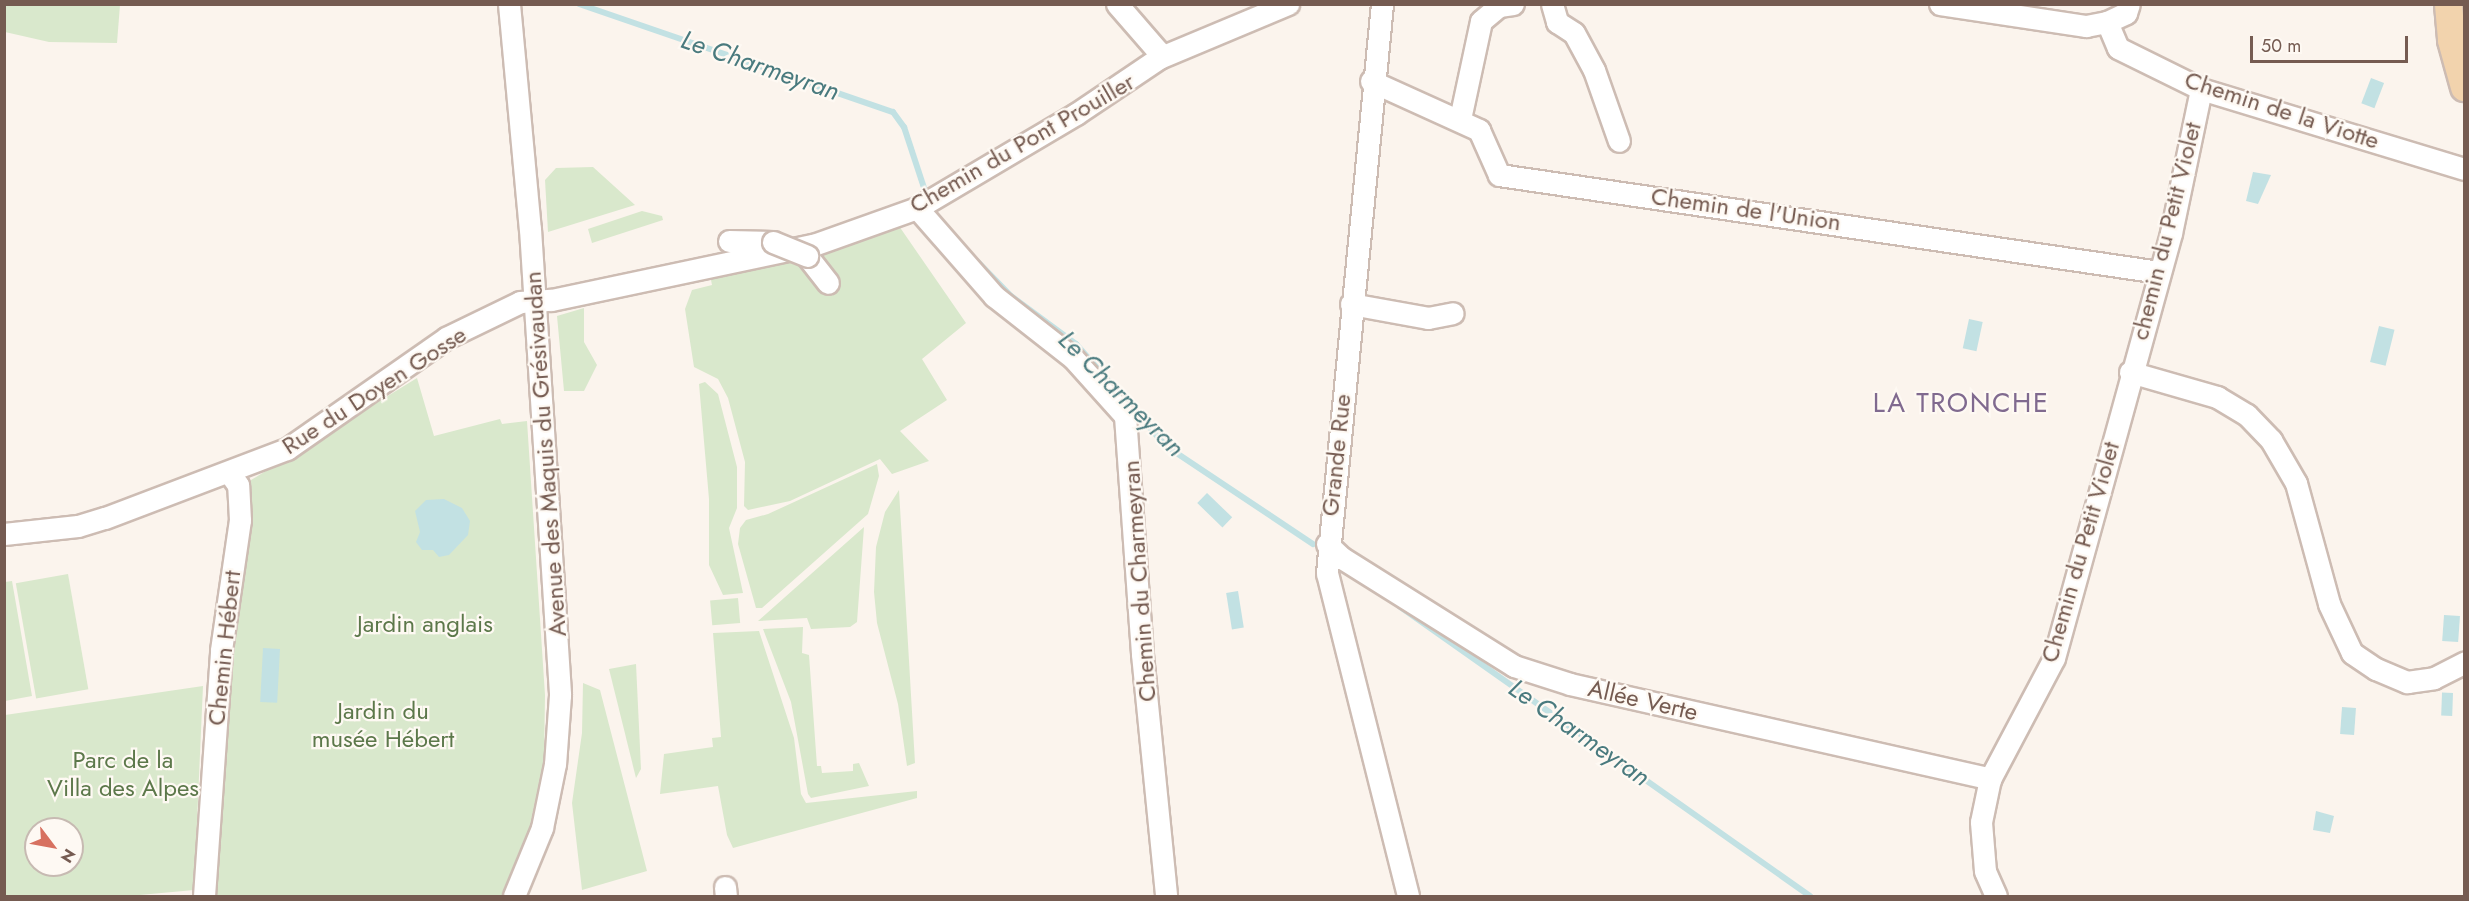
<!DOCTYPE html>
<meta charset="utf-8">
<style>
body{margin:0}
#map{position:relative;width:2469px;height:901px;overflow:hidden;background:#fbf4ed;font-family:Jost,sans-serif}
div>[style]{position:absolute}
.green>*{inset:0;background:#d9e8cc;transform-origin:0 0}
.water>*{inset:0;background:#c2e1e3;transform-origin:0 0}
.stream>*{height:6px;margin:-3px;padding:0 3px;transform-origin:3px;border-radius:3px;background:#c2e1e3}
.roads{filter:drop-shadow(2px 0 #cdbcb3) drop-shadow(-2px 0 #cdbcb3) drop-shadow(0 2px #cdbcb3) drop-shadow(0 -2px #cdbcb3)}
.minor>*{height:21px;margin:-10.5px;padding:0 10.5px;transform-origin:10.5px;border-radius:10.5px;background:#fff}
.major>*{height:27px;margin:-13.5px;padding:0 13.5px;transform-origin:13.5px;border-radius:13.5px;background:#f2d3ad}
.bridges{filter:drop-shadow(2px 0 #cdbcb3) drop-shadow(-2px 0 #cdbcb3) drop-shadow(0 2px #cdbcb3) drop-shadow(0 -2px #cdbcb3)}
.minor-bridge>*{height:21px;margin:-10.5px;padding:0 10.5px;transform-origin:10.5px;border-radius:10.5px;background:#fff}
span{translate:-50% -50%;white-space:nowrap;text-align:center;line-height:1.15;-webkit-text-stroke:4.5px #fef9f3;paint-order:stroke}
.street-label{font-size:24px;color:#755b51}
.park-label{font-size:24px;color:#5c784a}
.water-label{font-size:26px;color:#497a7e;font-style:italic}
.quarter-label{font-size:27px;color:#806a8f;letter-spacing:1.5px}
.frame{position:absolute;inset:0;border:6px solid #755b51;pointer-events:none}
.north{position:absolute;left:24px;top:817px;width:60px;height:60px;box-sizing:border-box;background:#fef9f3;border:2px solid #c7bab2;border-radius:50%;rotate:122deg;font-size:16px;font-weight:700;line-height:24px;text-align:center;color:#755b51}
.north::after{content:'';display:block;margin:auto;width:21px;height:27px;background:#d77160;clip-path:polygon(50% 0,100% 100%,50% 72%,0 100%)}
.scale{position:absolute;left:2250px;top:36px;width:158px;height:27px;box-sizing:border-box;border:3px solid #755b51;border-top:0;padding-left:8px;font-size:18px;line-height:21px;white-space:nowrap;color:#755b51;-webkit-text-stroke:4px #fef9f3;paint-order:stroke}
</style>
<div id="map">
<div class="green">
<i style="clip-path:polygon(5px 4px,120px 5px,117px 43px,49px 42px,5px 32px)"></i>
<i style="clip-path:polygon(593px 167px,635px 205px,548px 232px,545px 180px,556px 168px)"></i>
<i style="clip-path:polygon(642px 211px,662px 216px,663px 220px,592px 243px,588px 229px)"></i>
<i style="clip-path:polygon(899px 226px,966px 323px,922px 359px,947px 400px,900px 431px,929px 461px,892px 474px,880px 459px,790px 501px,748px 510px,744px 506px,745px 462px,728px 398px,718px 379px,694px 367px,685px 309px,692px 290px,712px 285px,710px 275px)"></i>
<i style="clip-path:polygon(584px 308px,584px 342px,597px 365px,584px 391px,564px 391px,557px 316px)"></i>
<i style="clip-path:polygon(417px 378px,434px 436px,500px 419px,502px 424px,527px 421px,545px 695px,544px 759px,530px 826px,510px 883px,502px 896px,211px 896px,221px 724px,251px 480px)"></i>
<i style="clip-path:polygon(705px 382px,718px 394px,737px 467px,737px 508px,729px 528px,743px 593px,723px 595px,709px 565px,709px 499px,699px 384px)"></i>
<i style="clip-path:polygon(877px 464px,879px 476px,868px 514px,762px 608px,756px 608px,738px 544px,740px 528px,746px 520px,768px 514px)"></i>
<i style="clip-path:polygon(899px 490px,915px 763px,907px 766px,898px 704px,877px 623px,874px 592px,876px 547px,885px 512px)"></i>
<i style="clip-path:polygon(864px 527px,857px 622px,850px 627px,811px 629px,807px 618px,758px 621px)"></i>
<i style="left:68px;top:574px;width:117px;height:53px;rotate:80deg"></i>
<i style="clip-path:polygon(12px 581px,32px 696px,5px 701px,5px 582px)"></i>
<i style="left:738px;top:598px;width:25px;height:28px;rotate:85deg"></i>
<i style="clip-path:polygon(803px 627px,802px 653px,809px 655px,817px 766px,821px 766px,822px 773px,853px 771px,853px 764px,859px 763px,869px 786px,811px 798px,808px 794px,791px 702px,763px 629px)"></i>
<i style="clip-path:polygon(759px 631px,794px 738px,801px 794px,806px 803px,917px 791px,917px 798px,733px 848px,727px 835px,718px 786px,660px 794px,664px 754px,713px 747px,712px 738px,721px 737px,713px 633px)"></i>
<i style="clip-path:polygon(636px 664px,641px 769px,636px 778px,609px 669px)"></i>
<i style="clip-path:polygon(583px 683px,600px 690px,647px 871px,582px 890px,572px 803px,582px 733px)"></i>
<i style="clip-path:polygon(evenodd,203px 686px,194px 890px,129px 896px,5px 896px,5px 715px,203px 686px,36px 829px,72px 829px,72px 865px,36px 865px,36px 829px)"></i>
</div>
<div class="water">
<i style="left:2371px;top:78px;width:14px;height:27px;rotate:21deg"></i>
<i style="clip-path:polygon(2253px 172px,2271px 175px,2258px 204px,2246px 201px)"></i>
<i style="left:1969px;top:319px;width:14px;height:30px;rotate:12deg"></i>
<i style="left:2379px;top:326px;width:16px;height:37px;rotate:14deg"></i>
<i style="left:1207px;top:493px;width:35px;height:14px;rotate:44deg"></i>
<i style="clip-path:polygon(444px 499px,462px 508px,470px 521px,468px 535px,449px 555px,439px 557px,433px 550px,422px 550px,416px 542px,420px 532px,415px 511px,426px 500px)"></i>
<i style="left:1238px;top:591px;width:37px;height:12px;rotate:81deg"></i>
<i style="left:2444px;top:615px;width:16px;height:26px;rotate:4deg"></i>
<i style="left:263px;top:648px;width:17px;height:54px;rotate:3deg"></i>
<i style="left:2453px;top:693px;width:23px;height:11px;rotate:92deg"></i>
<i style="left:2342px;top:707px;width:14px;height:27px;rotate:4deg"></i>
<i style="clip-path:polygon(2316px 811px,2334px 816px,2330px 833px,2313px 830px)"></i>
</div>
<div class="stream">
<i style="left:579px;top:4px;width:332px;rotate:19deg"></i>
<i style="left:893px;top:112px;width:19px;rotate:54deg"></i>
<i style="left:904px;top:127px;width:67px;rotate:71.8deg"></i>
<i style="left:978px;top:262px;width:47px;rotate:45.9deg"></i>
<i style="left:1011px;top:296px;width:81px;rotate:36.4deg"></i>
<i style="left:1076px;top:344px;width:136px;rotate:48.6deg"></i>
<i style="left:1166px;top:446px;width:177px;rotate:33.7deg"></i>
<i style="left:1399px;top:606px;width:503px;rotate:35.21deg"></i>
</div>
<div class="roads">
<div class="minor">
<i style="left:509px;top:4px;width:226px;rotate:84.7deg"></i>
<i style="left:530px;top:229px;width:467px;rotate:86.3deg"></i>
<i style="left:560px;top:695px;width:69px;rotate:94.1deg"></i>
<i style="left:555px;top:764px;width:65px;rotate:101.5deg"></i>
<i style="left:542px;top:828px;width:74px;rotate:112.4deg"></i>
<i style="left:1117px;top:4px;width:61px;rotate:49deg"></i>
<i style="left:1157px;top:50px;width:8px;rotate:76deg"></i>
<i style="left:1382px;top:4px;width:572px;rotate:95.52deg"></i>
<i style="left:1327px;top:573px;width:333px;rotate:75.9deg"></i>
<i style="left:1552px;top:4px;width:19px;rotate:74deg"></i>
<i style="left:1557px;top:22px;width:20px;rotate:33deg"></i>
<i style="left:1574px;top:33px;width:42px;rotate:61.6deg"></i>
<i style="left:1594px;top:70px;width:75px;rotate:70.6deg"></i>
<i style="left:1940px;top:4px;width:148px;rotate:8.6deg"></i>
<i style="left:2086px;top:26px;width:21px;rotate:-11deg"></i>
<i style="left:2107px;top:22px;width:28px;rotate:67deg"></i>
<i style="left:2118px;top:48px;width:93px;rotate:26.3deg"></i>
<i style="left:2201px;top:89px;width:275px;rotate:16.9deg"></i>
<i style="left:2107px;top:22px;width:21px;rotate:-25deg"></i>
<i style="left:2126px;top:13px;width:9px;rotate:-72deg"></i>
<i style="left:1371px;top:81px;width:119px;rotate:24.4deg"></i>
<i style="left:1479px;top:130px;width:49px;rotate:66deg"></i>
<i style="left:1499px;top:175px;width:667px;rotate:8.36deg"></i>
<i style="left:1460px;top:119px;width:100px;rotate:-77.9deg"></i>
<i style="left:1481px;top:21px;width:23px;rotate:-40deg"></i>
<i style="left:1499px;top:6px;width:14px;rotate:-8deg"></i>
<i style="left:917px;top:208px;width:117px;rotate:48.8deg"></i>
<i style="left:994px;top:296px;width:100px;rotate:38.1deg"></i>
<i style="left:1073px;top:358px;width:78px;rotate:48.1deg"></i>
<i style="left:1125px;top:416px;width:239px;rotate:85.9deg"></i>
<i style="left:1142px;top:654px;width:243px;rotate:84.3deg"></i>
<i style="left:729px;top:241px;width:44px;rotate:1.3deg"></i>
<i style="left:807px;top:256px;width:34px;rotate:52deg"></i>
<i style="left:1351px;top:304px;width:78px;rotate:10.3deg"></i>
<i style="left:1428px;top:318px;width:25px;rotate:-11deg"></i>
<i style="left:2130px;top:372px;width:91px;rotate:16deg"></i>
<i style="left:2217px;top:397px;width:35px;rotate:31deg"></i>
<i style="left:2247px;top:415px;width:35px;rotate:46deg"></i>
<i style="left:2271px;top:440px;width:50px;rotate:59.8deg"></i>
<i style="left:2296px;top:483px;width:125px;rotate:74.7deg"></i>
<i style="left:2329px;top:604px;width:54px;rotate:64.9deg"></i>
<i style="left:2352px;top:653px;width:29px;rotate:34deg"></i>
<i style="left:2376px;top:669px;width:34px;rotate:23deg"></i>
<i style="left:2407px;top:682px;width:27px;rotate:-8deg"></i>
<i style="left:2434px;top:678px;width:34px;rotate:-27deg"></i>
<i style="left:4px;top:534px;width:74px;rotate:-6.2deg"></i>
<i style="left:78px;top:526px;width:28px;rotate:-17deg"></i>
<i style="left:105px;top:518px;width:195px;rotate:-20.8deg"></i>
<i style="left:287px;top:449px;width:194px;rotate:-34.9deg"></i>
<i style="left:446px;top:338px;width:82px;rotate:-25.9deg"></i>
<i style="left:520px;top:302px;width:31px;rotate:-4deg"></i>
<i style="left:551px;top:300px;width:268px;rotate:-11.9deg"></i>
<i style="left:813px;top:245px;width:110px;rotate:-19.6deg"></i>
<i style="left:917px;top:208px;width:185px;rotate:-30.6deg"></i>
<i style="left:1076px;top:114px;width:100px;rotate:-34deg"></i>
<i style="left:1159px;top:58px;width:140px;rotate:-22.7deg"></i>
<i style="left:1327px;top:544px;width:21px;rotate:43deg"></i>
<i style="left:1342px;top:558px;width:203px;rotate:32.1deg"></i>
<i style="left:1514px;top:666px;width:59px;rotate:17.8deg"></i>
<i style="left:1570px;top:684px;width:431px;rotate:12.7deg"></i>
<i style="left:725px;top:887px;width:9px;rotate:84deg"></i>
<i style="left:204px;top:896px;width:247px;rotate:-86deg"></i>
<i style="left:221px;top:650px;width:131px;rotate:-81.7deg"></i>
<i style="left:240px;top:520px;width:35px;rotate:-93deg"></i>
<i style="left:238px;top:485px;width:14px;rotate:-126deg"></i>
<i style="left:1996px;top:896px;width:27px;rotate:-114deg"></i>
<i style="left:1985px;top:871px;width:49px;rotate:-94.7deg"></i>
<i style="left:1981px;top:822px;width:44px;rotate:-78.2deg"></i>
<i style="left:1990px;top:779px;width:137px;rotate:-62.1deg"></i>
<i style="left:2054px;top:658px;width:441px;rotate:-74.6deg"></i>
<i style="left:2171px;top:233px;width:147px;rotate:-78.2deg"></i>
</div>
<div class="major">
<i style="left:2448px;top:4px;width:36px;rotate:85deg"></i>
<i style="left:2451px;top:40px;width:49px;rotate:74.5deg"></i>
</div>
</div>
<div class="bridges">
<div class="minor-bridge">
<i style="left:773px;top:242px;width:37px;rotate:22deg"></i>
</div>
</div>
<div class="street-label">
<span style="left:2282px;top:110px;rotate:18deg">Chemin de la Viotte</span>
<span style="left:1022px;top:143px;rotate:-30deg">Chemin du Pont Prouiller</span>
<span style="left:1746px;top:209px;rotate:8deg">Chemin de l'Union</span>
<span style="left:2166px;top:231px;rotate:-76deg">chemin du Petit Violet</span>
<span style="left:374px;top:390px;rotate:-33deg">Rue du Doyen Gosse</span>
<span style="left:545px;top:454px;rotate:-94deg">Avenue des Maquis du Grésivaudan</span>
<span style="left:1336px;top:455px;rotate:-84deg">Grande Rue</span>
<span style="left:2080px;top:552px;rotate:-74deg">Chemin du Petit Violet</span>
<span style="left:1139px;top:581px;rotate:-94deg">Chemin du Charmeyran</span>
<span style="left:224px;top:648px;rotate:-84deg">Chemin Hébert</span>
<span style="left:1643px;top:700px;rotate:13deg">Allée Verte</span>
</div>
<div class="park-label">
<span style="left:425px;top:624px">Jardin anglais</span>
<span style="left:383px;top:725px">Jardin du<br>musée Hébert</span>
<span style="left:123px;top:774px">Parc de la<br>Villa des Alpes</span>
</div>
<div class="water-label">
<span style="left:760px;top:66px;rotate:19deg">Le Charmeyran</span>
<span style="left:1121px;top:394px;rotate:45deg">Le Charmeyran</span>
<span style="left:1579px;top:733px;rotate:35deg">Le Charmeyran</span>
</div>
<div class="quarter-label">
<span style="left:1961px;top:403px">LA TRONCHE</span>
</div>
<div class="frame"></div>
<div class="north">N</div>
<div class="scale">50 m</div>
</div>
